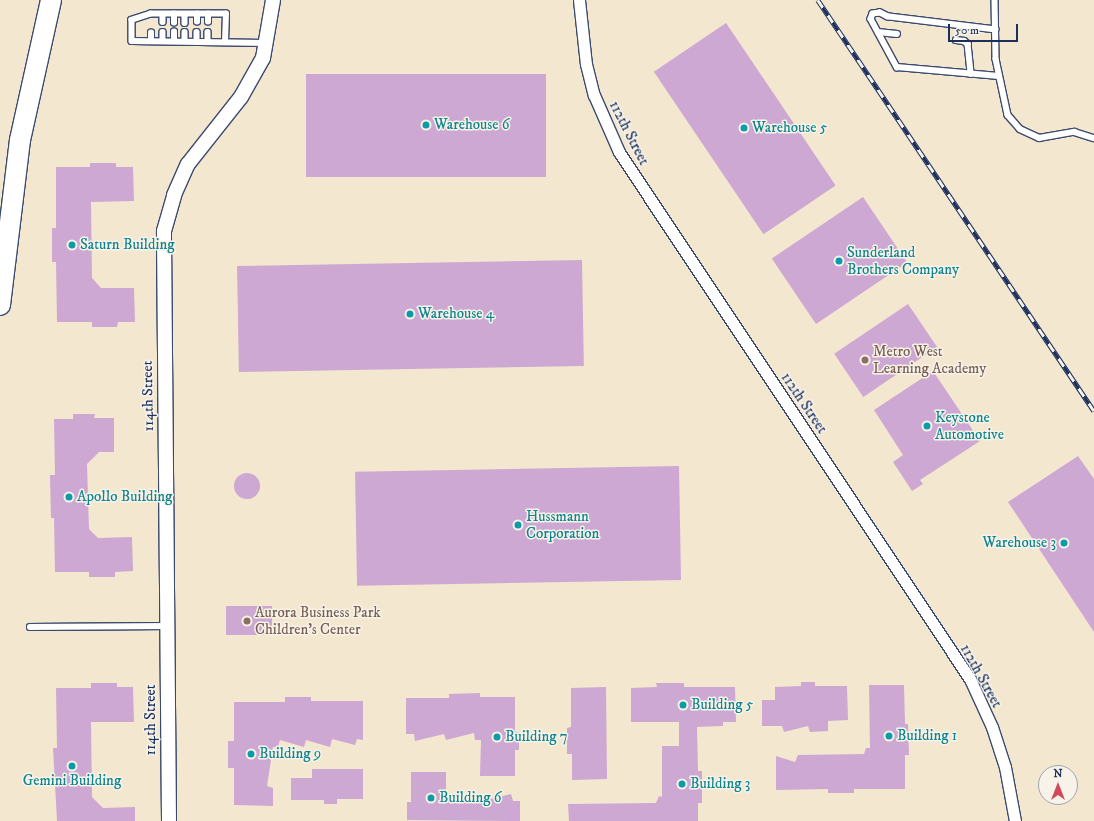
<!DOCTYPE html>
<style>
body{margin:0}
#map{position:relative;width:1094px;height:821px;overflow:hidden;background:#f3e7d0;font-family:"IM FELL DW Pica",serif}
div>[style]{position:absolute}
.building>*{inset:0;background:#cda8d3;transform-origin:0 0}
.round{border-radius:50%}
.roads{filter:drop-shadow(1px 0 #3b4b6f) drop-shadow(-1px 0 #3b4b6f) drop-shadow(0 1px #3b4b6f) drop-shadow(0 -1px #3b4b6f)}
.service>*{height:5.5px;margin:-2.75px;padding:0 2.75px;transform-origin:2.75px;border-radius:2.75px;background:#fff}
.minor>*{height:11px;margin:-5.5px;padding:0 5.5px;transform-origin:5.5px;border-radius:5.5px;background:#fff}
.tertiary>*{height:14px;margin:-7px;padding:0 7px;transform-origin:7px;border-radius:7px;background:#fff}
.motorway>*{height:20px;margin:-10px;padding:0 10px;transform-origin:10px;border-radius:10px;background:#fff}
.rail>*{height:4.5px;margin-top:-2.25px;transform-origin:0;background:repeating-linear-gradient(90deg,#f7f3e8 0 9px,#1b2f5e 0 18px);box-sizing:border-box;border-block:1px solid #1b2f5e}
.dots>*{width:11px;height:11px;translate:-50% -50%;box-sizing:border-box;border:2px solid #f7f3e8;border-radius:50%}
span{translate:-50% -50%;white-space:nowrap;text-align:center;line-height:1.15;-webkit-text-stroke:3px #f7f3e8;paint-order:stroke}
.culture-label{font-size:15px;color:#0d838f}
.left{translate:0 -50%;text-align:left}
.right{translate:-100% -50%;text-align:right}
.street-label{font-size:15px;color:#1b2f5e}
.education-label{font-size:15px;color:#785e54}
.north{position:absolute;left:1038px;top:765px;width:40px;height:40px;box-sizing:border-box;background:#f7f3e8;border:1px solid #9fa5b1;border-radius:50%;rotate:0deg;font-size:11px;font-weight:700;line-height:16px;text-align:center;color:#1b2f5e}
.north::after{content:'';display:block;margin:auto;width:14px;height:18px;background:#d1495b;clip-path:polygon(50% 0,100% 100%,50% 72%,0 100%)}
.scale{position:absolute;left:948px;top:24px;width:70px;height:18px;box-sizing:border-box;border:2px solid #1b2f5e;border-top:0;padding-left:5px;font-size:12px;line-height:14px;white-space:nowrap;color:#1b2f5e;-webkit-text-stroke:3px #f7f3e8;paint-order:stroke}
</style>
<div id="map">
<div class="building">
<i style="left:726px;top:23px;width:196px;height:87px;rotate:56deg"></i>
<i style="left:306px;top:74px;width:240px;height:103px"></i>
<i style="clip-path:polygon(90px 163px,116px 163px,116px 167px,133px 167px,134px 201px,91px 202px,92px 278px,101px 288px,134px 288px,135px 322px,118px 322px,117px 327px,92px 327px,92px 322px,57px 322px,56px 262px,52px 262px,52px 228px,56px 228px,56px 167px,90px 167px)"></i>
<i style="left:863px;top:197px;width:79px;height:110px;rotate:56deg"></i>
<i style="left:582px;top:260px;width:106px;height:345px;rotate:89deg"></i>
<i style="left:908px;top:304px;width:52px;height:89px;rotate:56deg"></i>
<i style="clip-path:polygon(933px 371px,980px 441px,920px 480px,923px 484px,912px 491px,893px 462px,903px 455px,874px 410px)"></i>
<i style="clip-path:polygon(73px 414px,95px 414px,94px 418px,114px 418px,114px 452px,99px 452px,87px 464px,89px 529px,98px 538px,132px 537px,133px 571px,115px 572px,115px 577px,89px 577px,89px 572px,55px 572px,54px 518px,51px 518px,50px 475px,55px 475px,54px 419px,73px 419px)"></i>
<i style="clip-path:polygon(1078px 456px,1094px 479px,1094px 632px,1008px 502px)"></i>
<i style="left:679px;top:466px;width:114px;height:324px;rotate:89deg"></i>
<i class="round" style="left:234px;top:473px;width:26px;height:26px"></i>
<i style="left:226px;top:606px;width:46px;height:29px"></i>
<i style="clip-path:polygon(801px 682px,815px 682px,815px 686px,847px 686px,848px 720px,828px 721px,828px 731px,810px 732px,808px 726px,784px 732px,782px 726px,762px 726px,762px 700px,775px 700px,775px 687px,801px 686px)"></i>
<i style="clip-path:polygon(91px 683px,117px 683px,117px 687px,133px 687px,134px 722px,91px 722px,92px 797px,103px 808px,135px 807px,135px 821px,57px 821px,53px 748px,57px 748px,56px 688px,91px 688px)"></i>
<i style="clip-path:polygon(656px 683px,684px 683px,684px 687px,735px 687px,736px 722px,723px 722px,723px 726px,697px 727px,698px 771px,702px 771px,702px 803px,698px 803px,698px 821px,569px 821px,568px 804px,656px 803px,659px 796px,662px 797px,662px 746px,679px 746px,679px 722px,631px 722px,631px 688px,657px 687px)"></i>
<i style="clip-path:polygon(869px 685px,904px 685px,905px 724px,908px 724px,909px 755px,905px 755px,905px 789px,854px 789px,854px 793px,828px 793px,828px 789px,776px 790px,776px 756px,795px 762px,798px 755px,864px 754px,866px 748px,870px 748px)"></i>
<i style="clip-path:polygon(606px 687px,607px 779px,572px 780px,572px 754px,567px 754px,567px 728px,571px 727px,571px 688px)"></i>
<i style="clip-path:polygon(480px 693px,480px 697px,515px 697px,515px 732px,519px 732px,519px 750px,515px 750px,515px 776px,480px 776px,481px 740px,475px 740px,474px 733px,446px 740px,444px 734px,415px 741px,414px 734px,406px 734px,406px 698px,449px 698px,449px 694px)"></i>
<i style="clip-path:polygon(285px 697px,311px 697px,311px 701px,363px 701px,363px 740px,357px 739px,355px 745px,332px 739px,330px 747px,306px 740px,304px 747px,280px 740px,278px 747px,273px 747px,267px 786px,273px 788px,273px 806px,234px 805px,234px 768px,228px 768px,228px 741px,234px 741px,234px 702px,285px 702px)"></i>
<i style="clip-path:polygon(312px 769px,363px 769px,363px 799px,337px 799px,337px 804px,324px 804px,324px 800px,291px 800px,291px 778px,312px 778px)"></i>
<i style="clip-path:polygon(411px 772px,446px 772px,446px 795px,451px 795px,452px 801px,482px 801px,511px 794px,513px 801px,520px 801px,520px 821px,407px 820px,407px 802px,411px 802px)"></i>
</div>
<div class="roads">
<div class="service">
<i style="left:995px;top:0;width:59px;rotate:89deg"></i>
<i style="left:996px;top:59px;width:57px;rotate:77.9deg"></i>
<i style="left:1008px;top:115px;width:18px;rotate:49deg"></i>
<i style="left:1020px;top:129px;width:21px;rotate:25deg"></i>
<i style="left:1039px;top:138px;width:36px;rotate:-10deg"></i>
<i style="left:1074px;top:132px;width:21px;rotate:17deg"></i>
<i style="left:163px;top:14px;width:8px;rotate:90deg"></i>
<i style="left:185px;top:14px;width:9px;rotate:90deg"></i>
<i style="left:197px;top:22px;width:8px;rotate:-90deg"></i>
<i style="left:208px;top:22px;width:8px;rotate:-90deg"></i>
<i style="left:174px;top:23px;width:9px;rotate:-90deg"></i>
<i style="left:996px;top:30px;width:109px;rotate:-173.1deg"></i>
<i style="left:888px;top:17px;width:9px;rotate:-153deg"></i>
<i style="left:880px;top:13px;width:7px;rotate:172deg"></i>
<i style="left:873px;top:14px;width:5px;rotate:112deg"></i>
<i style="left:871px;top:19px;width:55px;rotate:61.6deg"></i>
<i style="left:897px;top:67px;width:102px;rotate:5deg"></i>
<i style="left:163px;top:32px;width:9px;rotate:90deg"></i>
<i style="left:185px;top:32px;width:9px;rotate:90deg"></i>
<i style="left:197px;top:32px;width:10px;rotate:90deg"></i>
<i style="left:208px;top:32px;width:10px;rotate:90deg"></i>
<i style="left:878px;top:32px;width:19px;rotate:6deg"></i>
<i style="left:956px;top:40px;width:8px;rotate:7deg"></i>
<i style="left:964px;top:41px;width:5px;rotate:37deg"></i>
<i style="left:968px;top:44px;width:30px;rotate:84deg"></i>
<i style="left:151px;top:41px;width:8px;rotate:-90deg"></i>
<i style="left:174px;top:41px;width:9px;rotate:-90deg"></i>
<i style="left:225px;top:42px;width:28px;rotate:-88deg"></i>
<i style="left:226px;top:14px;width:75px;rotate:180deg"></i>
<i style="left:151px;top:14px;width:20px;rotate:162deg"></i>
<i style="left:132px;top:20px;width:21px;rotate:90deg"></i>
<i style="left:132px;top:41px;width:134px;rotate:0.9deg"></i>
<i style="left:30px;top:627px;width:137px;rotate:-0.4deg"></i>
</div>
<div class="minor">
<i style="left:579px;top:0;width:64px;rotate:83.8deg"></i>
<i style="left:586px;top:64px;width:32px;rotate:76deg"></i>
<i style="left:594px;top:95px;width:62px;rotate:66.3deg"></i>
<i style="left:619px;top:152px;width:633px;rotate:56.34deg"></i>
<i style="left:970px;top:679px;width:53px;rotate:65.4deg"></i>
<i style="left:992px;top:727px;width:42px;rotate:72deg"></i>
<i style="left:1005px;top:767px;width:55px;rotate:79.5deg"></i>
</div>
<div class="tertiary">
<i style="left:169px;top:821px;width:590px;rotate:-90.49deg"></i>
<i style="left:164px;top:231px;width:37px;rotate:-74deg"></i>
<i style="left:174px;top:195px;width:34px;rotate:-66deg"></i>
<i style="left:188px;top:164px;width:85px;rotate:-51.7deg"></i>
<i style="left:241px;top:97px;width:45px;rotate:-60.6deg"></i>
<i style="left:263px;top:58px;width:59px;rotate:-80.2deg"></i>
</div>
<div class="motorway">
<i style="left:0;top:305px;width:166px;rotate:-83.1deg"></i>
<i style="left:20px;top:140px;width:143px;rotate:-77.5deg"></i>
</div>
</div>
<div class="rail">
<i style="left:818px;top:0;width:495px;rotate:56.1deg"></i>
</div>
<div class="dots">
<i style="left:426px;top:125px;background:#0f9aa8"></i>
<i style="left:744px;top:128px;background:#0f9aa8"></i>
<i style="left:72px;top:245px;background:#0f9aa8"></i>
<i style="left:839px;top:261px;background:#0f9aa8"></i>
<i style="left:410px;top:314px;background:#0f9aa8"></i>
<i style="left:865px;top:360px;background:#8d6e63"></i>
<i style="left:927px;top:426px;background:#0f9aa8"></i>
<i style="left:69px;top:497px;background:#0f9aa8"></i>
<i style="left:518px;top:525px;background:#0f9aa8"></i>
<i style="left:1064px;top:543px;background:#0f9aa8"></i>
<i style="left:247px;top:621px;background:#8d6e63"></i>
<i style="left:683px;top:705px;background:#0f9aa8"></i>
<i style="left:889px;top:736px;background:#0f9aa8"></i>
<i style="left:497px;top:737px;background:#0f9aa8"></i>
<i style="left:251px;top:754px;background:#0f9aa8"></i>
<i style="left:72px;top:766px;background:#0f9aa8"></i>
<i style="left:682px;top:784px;background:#0f9aa8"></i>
<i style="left:431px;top:798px;background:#0f9aa8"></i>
</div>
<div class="culture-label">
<span class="left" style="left:434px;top:125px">Warehouse 6</span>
<span class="left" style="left:752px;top:128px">Warehouse 5</span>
<span class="left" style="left:80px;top:245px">Saturn Building</span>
<span class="left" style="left:847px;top:261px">Sunderland<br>Brothers Company</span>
<span class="left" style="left:418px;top:314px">Warehouse 4</span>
<span class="left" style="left:935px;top:426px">Keystone<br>Automotive</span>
<span class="left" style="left:77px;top:497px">Apollo Building</span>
<span class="left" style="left:526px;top:525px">Hussmann<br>Corporation</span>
<span class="right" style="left:1056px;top:543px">Warehouse 3</span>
<span class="left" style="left:691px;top:705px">Building 5</span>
<span class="left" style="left:897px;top:736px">Building 1</span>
<span class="left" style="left:505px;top:737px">Building 7</span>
<span class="left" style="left:259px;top:754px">Building 9</span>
<span style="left:72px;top:781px">Gemini Building</span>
<span class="left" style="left:690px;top:784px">Building 3</span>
<span class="left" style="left:439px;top:798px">Building 6</span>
</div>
<div class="street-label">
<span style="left:629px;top:133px;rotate:63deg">112th Street</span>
<span style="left:148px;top:396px;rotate:-91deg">114th Street</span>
<span style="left:804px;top:403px;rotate:56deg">112th Street</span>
<span style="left:981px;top:676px;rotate:61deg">112th Street</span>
<span style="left:151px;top:720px;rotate:-90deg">114th Street</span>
</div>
<div class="education-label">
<span class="left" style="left:873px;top:360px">Metro West<br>Learning Academy</span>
<span class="left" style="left:255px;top:621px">Aurora Business Park<br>Children's Center</span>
</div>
<div class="north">N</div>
<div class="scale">50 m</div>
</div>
